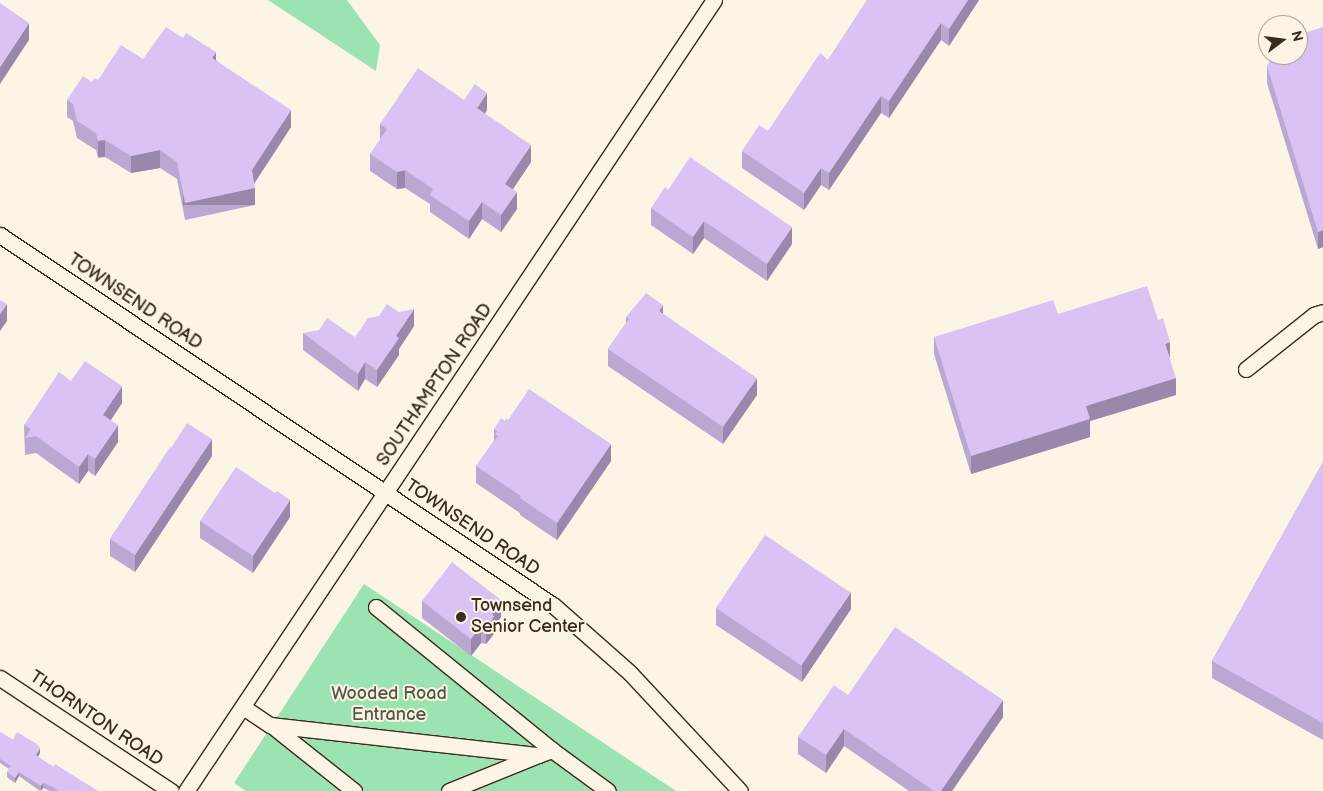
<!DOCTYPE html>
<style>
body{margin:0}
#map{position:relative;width:1323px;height:791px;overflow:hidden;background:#fcf5e5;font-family:"Balsamiq Sans",sans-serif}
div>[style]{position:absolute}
.green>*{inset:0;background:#9be3b1}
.roads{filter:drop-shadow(1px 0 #3b2a1e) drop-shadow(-1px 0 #3b2a1e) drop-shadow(0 1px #3b2a1e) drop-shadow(0 -1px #3b2a1e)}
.minor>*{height:15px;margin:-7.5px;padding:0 7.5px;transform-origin:7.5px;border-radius:7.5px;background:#fcf5e5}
.wall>*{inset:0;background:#bba8d2}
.shaded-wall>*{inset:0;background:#9988ab;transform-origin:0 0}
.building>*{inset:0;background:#dac3f4;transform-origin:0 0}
.dots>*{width:14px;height:14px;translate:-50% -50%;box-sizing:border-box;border:2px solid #fcf5e5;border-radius:50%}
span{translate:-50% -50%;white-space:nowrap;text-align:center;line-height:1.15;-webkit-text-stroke:4px #fcf5e5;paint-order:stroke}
.street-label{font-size:18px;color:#3b2a1e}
.poi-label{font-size:18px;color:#3b2a1e}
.left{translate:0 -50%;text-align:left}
.park-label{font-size:18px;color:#535843}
.north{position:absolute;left:1258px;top:15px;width:50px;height:50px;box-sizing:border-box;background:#fcf5e5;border:1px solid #afa495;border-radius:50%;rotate:75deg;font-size:14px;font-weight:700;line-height:20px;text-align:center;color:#3b2a1e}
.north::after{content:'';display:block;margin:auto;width:18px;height:22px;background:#3b2a1e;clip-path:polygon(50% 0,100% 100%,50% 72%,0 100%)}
</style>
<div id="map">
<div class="green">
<i style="clip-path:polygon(268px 0,347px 0,380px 45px,376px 71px)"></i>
<i style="clip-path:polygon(364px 584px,676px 791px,246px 791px,234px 783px)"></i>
</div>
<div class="roads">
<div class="minor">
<i style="left:0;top:235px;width:665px;rotate:33.79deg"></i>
<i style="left:553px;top:605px;width:103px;rotate:41.4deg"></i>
<i style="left:630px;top:673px;width:161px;rotate:47deg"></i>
<i style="left:1246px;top:369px;width:87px;rotate:-38.5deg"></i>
<i style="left:1314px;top:315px;width:9px;rotate:-18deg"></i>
<i style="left:376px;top:607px;width:227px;rotate:39.1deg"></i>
<i style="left:552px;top:750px;width:69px;rotate:36.2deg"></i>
<i style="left:0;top:678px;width:205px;rotate:33.5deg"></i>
<i style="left:243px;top:707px;width:32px;rotate:34deg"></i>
<i style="left:270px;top:725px;width:270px;rotate:6.4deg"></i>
<i style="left:538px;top:755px;width:15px;rotate:-20deg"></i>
<i style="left:271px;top:725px;width:106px;rotate:38.5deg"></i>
<i style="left:186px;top:791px;width:951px;rotate:-56.28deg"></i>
<i style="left:449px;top:791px;width:96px;rotate:-22deg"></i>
</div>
</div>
<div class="wall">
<i style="clip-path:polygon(867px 0,979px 0,949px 46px,941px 40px,889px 118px,881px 113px,829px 190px,821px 185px,804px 210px,742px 168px,742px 151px,768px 131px,828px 60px)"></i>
<i style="clip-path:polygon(1323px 27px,1323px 247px,1318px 249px,1267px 83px,1267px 66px)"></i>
<i style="clip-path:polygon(216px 60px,291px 127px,254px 183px,255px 205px,185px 220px,177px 179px,160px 168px,131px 173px,105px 157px,98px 158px,96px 150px,77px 138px,73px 121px,67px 117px,67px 100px,92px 82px,98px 80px)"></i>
<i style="clip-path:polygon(464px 100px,487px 110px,485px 114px,531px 162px,513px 189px,517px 209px,501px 232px,482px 219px,469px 239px,430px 212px,430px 204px,405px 188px,397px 189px,370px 171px,370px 154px,380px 141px,380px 124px)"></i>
<i style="clip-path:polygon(668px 190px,792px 244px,767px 281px,704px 238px,693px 254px,651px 225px,651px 208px)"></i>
<i style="clip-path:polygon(663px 314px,757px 395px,723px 444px,608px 366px,608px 349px,626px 323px,626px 317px)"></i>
<i style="clip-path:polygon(1058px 314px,1170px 359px,1176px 395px,1090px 421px,1090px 437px,971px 474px,934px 354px,934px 337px)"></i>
<i style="clip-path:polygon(414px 326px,399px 349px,399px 355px,377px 387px,365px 379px,358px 391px,303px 350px,303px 333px,355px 337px)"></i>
<i style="clip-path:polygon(71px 381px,122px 403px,111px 420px,118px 442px,95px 476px,88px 471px,79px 484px,36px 453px,25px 455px,24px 425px)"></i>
<i style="clip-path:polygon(508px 420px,611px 461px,557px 540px,520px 515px,520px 513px,476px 483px,476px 466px,494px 441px,494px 429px,505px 421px)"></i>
<i style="clip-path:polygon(171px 448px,212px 456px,135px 572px,110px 556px,110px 539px)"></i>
<i style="clip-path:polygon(1323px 462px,1323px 740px,1212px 678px,1212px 661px)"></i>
<i style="clip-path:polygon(290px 517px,253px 573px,200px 538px,200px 521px)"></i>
<i style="clip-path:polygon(422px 601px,501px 617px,494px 627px,494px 634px,486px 644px,481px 643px,471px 656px,422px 618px)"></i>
<i style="clip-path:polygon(716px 608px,851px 609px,802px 682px,716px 625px)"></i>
<i style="clip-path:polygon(848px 695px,1003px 717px,952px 791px,909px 791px,844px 746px,826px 773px,798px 754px,798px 737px)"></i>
<i style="clip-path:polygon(0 732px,13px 740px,40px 753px,38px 757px,53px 767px,98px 791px,50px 791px,43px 788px,40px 791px,19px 776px,15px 783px,7px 777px,7px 772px,9px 769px,0 763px)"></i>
</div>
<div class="shaded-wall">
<i style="clip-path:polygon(968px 0,979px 0,949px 46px,949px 29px)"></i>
<i style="clip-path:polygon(29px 23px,29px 40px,0 84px,0 67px)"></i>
<i style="clip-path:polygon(941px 23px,941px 40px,889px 118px,889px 101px)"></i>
<i style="clip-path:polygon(216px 52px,216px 69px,212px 58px)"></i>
<i style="clip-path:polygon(487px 93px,487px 110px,477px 125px,477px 108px)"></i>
<i style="clip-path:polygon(881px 96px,881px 113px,829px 190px,829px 173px)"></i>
<i style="clip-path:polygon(291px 110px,291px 127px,252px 187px,252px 170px)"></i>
<i style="left:105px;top:140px;width:17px;height:7px;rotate:90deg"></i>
<i style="clip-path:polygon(531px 145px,531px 162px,505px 201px,505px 184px)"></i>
<i style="clip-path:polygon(160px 150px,160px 168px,131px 173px,131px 156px)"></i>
<i style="clip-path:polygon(821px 168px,821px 185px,804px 210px,804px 193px)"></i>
<i style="clip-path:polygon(405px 170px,405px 188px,397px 189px,397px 172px)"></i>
<i style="left:255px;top:188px;width:17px;height:72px;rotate:90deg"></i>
<i style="clip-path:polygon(517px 192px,517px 209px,501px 232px,501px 215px)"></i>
<i style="clip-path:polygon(482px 202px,482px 219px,469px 239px,469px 221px)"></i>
<i style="clip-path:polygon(704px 221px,704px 238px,693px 254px,693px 237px)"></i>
<i style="clip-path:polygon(792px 227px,792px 244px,767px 281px,767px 264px)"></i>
<i style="clip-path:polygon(1323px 230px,1323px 247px,1318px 249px,1318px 232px)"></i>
<i style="clip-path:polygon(7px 304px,7px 321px,0 331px,0 314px)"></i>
<i style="clip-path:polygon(663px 305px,663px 322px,659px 311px)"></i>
<i style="clip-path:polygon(414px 309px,414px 326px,399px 349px,399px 355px,377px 387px,377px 370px,396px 336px)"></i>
<i style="clip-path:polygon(1170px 342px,1170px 359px,1165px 344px)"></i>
<i style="clip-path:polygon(365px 362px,365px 379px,358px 391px,358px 374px)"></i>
<i style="clip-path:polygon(757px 378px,757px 395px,723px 444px,723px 427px)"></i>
<i style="clip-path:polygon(1176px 378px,1176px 395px,1090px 421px,1090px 437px,971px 474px,971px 456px,1086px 406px)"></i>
<i style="clip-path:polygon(122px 386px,122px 403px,103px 432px,103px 415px)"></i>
<i style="clip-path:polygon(118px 425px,118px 442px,95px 476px,95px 459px)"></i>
<i style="clip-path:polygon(212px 439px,212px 456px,135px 572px,135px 555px)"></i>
<i style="clip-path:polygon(611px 444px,611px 461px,557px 540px,557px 523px)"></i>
<i style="clip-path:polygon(88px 454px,88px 471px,79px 484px,79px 467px)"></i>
<i style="clip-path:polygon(290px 500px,290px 517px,253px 573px,253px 556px)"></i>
<i style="clip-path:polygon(851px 592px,851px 609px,802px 682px,802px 665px)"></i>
<i style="clip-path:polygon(501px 600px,501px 617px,494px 627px,494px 634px,486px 644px,486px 627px,492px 613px)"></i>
<i style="clip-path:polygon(481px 626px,481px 643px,471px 656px,471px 639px)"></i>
<i style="clip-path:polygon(1003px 700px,1003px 717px,952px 791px,941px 791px)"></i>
<i style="clip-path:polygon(844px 729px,844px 746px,826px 773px,826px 755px)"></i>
<i style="clip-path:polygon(40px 748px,40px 753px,36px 760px,36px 755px)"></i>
<i style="clip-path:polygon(19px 772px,19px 776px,15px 783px,15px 778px)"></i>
<i style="clip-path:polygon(43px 783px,43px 788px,41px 791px,41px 786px)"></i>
</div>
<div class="building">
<i style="clip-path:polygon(867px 0,968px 0,949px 29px,941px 23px,889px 101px,881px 96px,829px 173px,821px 168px,804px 193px,742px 151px,759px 125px,768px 131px,820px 53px,828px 60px)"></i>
<i style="clip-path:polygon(0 3px,29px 23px,0 67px)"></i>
<i style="clip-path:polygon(166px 27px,183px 38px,186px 33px,216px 52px,212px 58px,291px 110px,252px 170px,255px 188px,185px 203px,177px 162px,160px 150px,131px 156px,105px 140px,98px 141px,96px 133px,77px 121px,73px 104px,67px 100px,83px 76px,92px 82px,95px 78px,98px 80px,121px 45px,143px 59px)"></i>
<i style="clip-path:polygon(1323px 27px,1323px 230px,1318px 232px,1267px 66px,1273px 55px,1298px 55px,1298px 35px)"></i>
<i style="clip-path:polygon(418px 68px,464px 100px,475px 84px,487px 93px,477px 108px,531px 145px,505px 184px,517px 192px,501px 215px,482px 202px,469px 221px,430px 195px,433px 189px,405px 170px,397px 172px,370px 154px,387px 129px,380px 124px)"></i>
<i style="clip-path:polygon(690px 157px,792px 227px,767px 264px,704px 221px,693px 237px,651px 208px,665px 187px,668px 190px)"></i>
<i style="clip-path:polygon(1147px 286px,1158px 320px,1163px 318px,1170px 342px,1165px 344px,1176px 378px,1086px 406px,1090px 419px,971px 456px,934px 337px,1053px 300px,1058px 314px)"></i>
<i style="clip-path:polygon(646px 293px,663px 305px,659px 311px,757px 378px,723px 427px,608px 349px,629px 319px,626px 317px)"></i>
<i style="clip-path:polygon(0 300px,7px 304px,0 314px)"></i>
<i style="clip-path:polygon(387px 304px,399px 312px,414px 309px,396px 336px,399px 338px,377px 370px,365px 362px,358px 374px,303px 333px,319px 330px,327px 318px,355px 337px,368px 318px,379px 316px)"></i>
<i style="clip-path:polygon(85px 361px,122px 386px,103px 415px,118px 425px,95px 459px,88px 454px,79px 467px,36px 436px,25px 438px,31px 429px,24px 425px,59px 372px,71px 381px)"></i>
<i style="clip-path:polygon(529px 389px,611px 444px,557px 523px,520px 498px,521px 496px,476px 466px,498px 436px,495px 434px,497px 431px,494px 429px,501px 418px,505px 421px,506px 418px,508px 420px)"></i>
<i style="clip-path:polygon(187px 423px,212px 439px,135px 555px,110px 539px,170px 447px,171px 448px)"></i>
<i style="clip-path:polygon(1323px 462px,1323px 723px,1212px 661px)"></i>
<i style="clip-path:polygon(236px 467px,275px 493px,277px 491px,290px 500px,253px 556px,200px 521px)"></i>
<i style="left:765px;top:535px;width:103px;height:88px;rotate:34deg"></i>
<i style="clip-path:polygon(452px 562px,501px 600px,492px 613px,494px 617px,486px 627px,481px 626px,471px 639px,422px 601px)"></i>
<i style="clip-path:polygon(895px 627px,1003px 700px,941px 791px,934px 791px,844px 729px,826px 755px,798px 737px,834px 685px,848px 695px)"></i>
<i style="clip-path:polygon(0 732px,13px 740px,17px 732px,37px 744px,40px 748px,36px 755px,53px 767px,55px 764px,98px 791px,58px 791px,53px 787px,43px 783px,41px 786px,19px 772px,15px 778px,7px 772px,11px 766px,0 759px)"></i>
</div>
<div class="dots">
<i style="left:461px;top:617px;background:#3b2a1e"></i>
</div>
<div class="street-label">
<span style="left:135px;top:302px;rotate:34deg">TOWNSEND ROAD</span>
<span style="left:435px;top:385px;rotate:-56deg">SOUTHAMPTON ROAD</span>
<span style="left:472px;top:528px;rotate:34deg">TOWNSEND ROAD</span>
<span style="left:96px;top:719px;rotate:34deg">THORNTON ROAD</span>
</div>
<div class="poi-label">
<span class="left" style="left:471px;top:617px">Townsend<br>Senior Center</span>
</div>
<div class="park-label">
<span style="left:389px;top:705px">Wooded Road<br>Entrance</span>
</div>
<div class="north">N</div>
</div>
